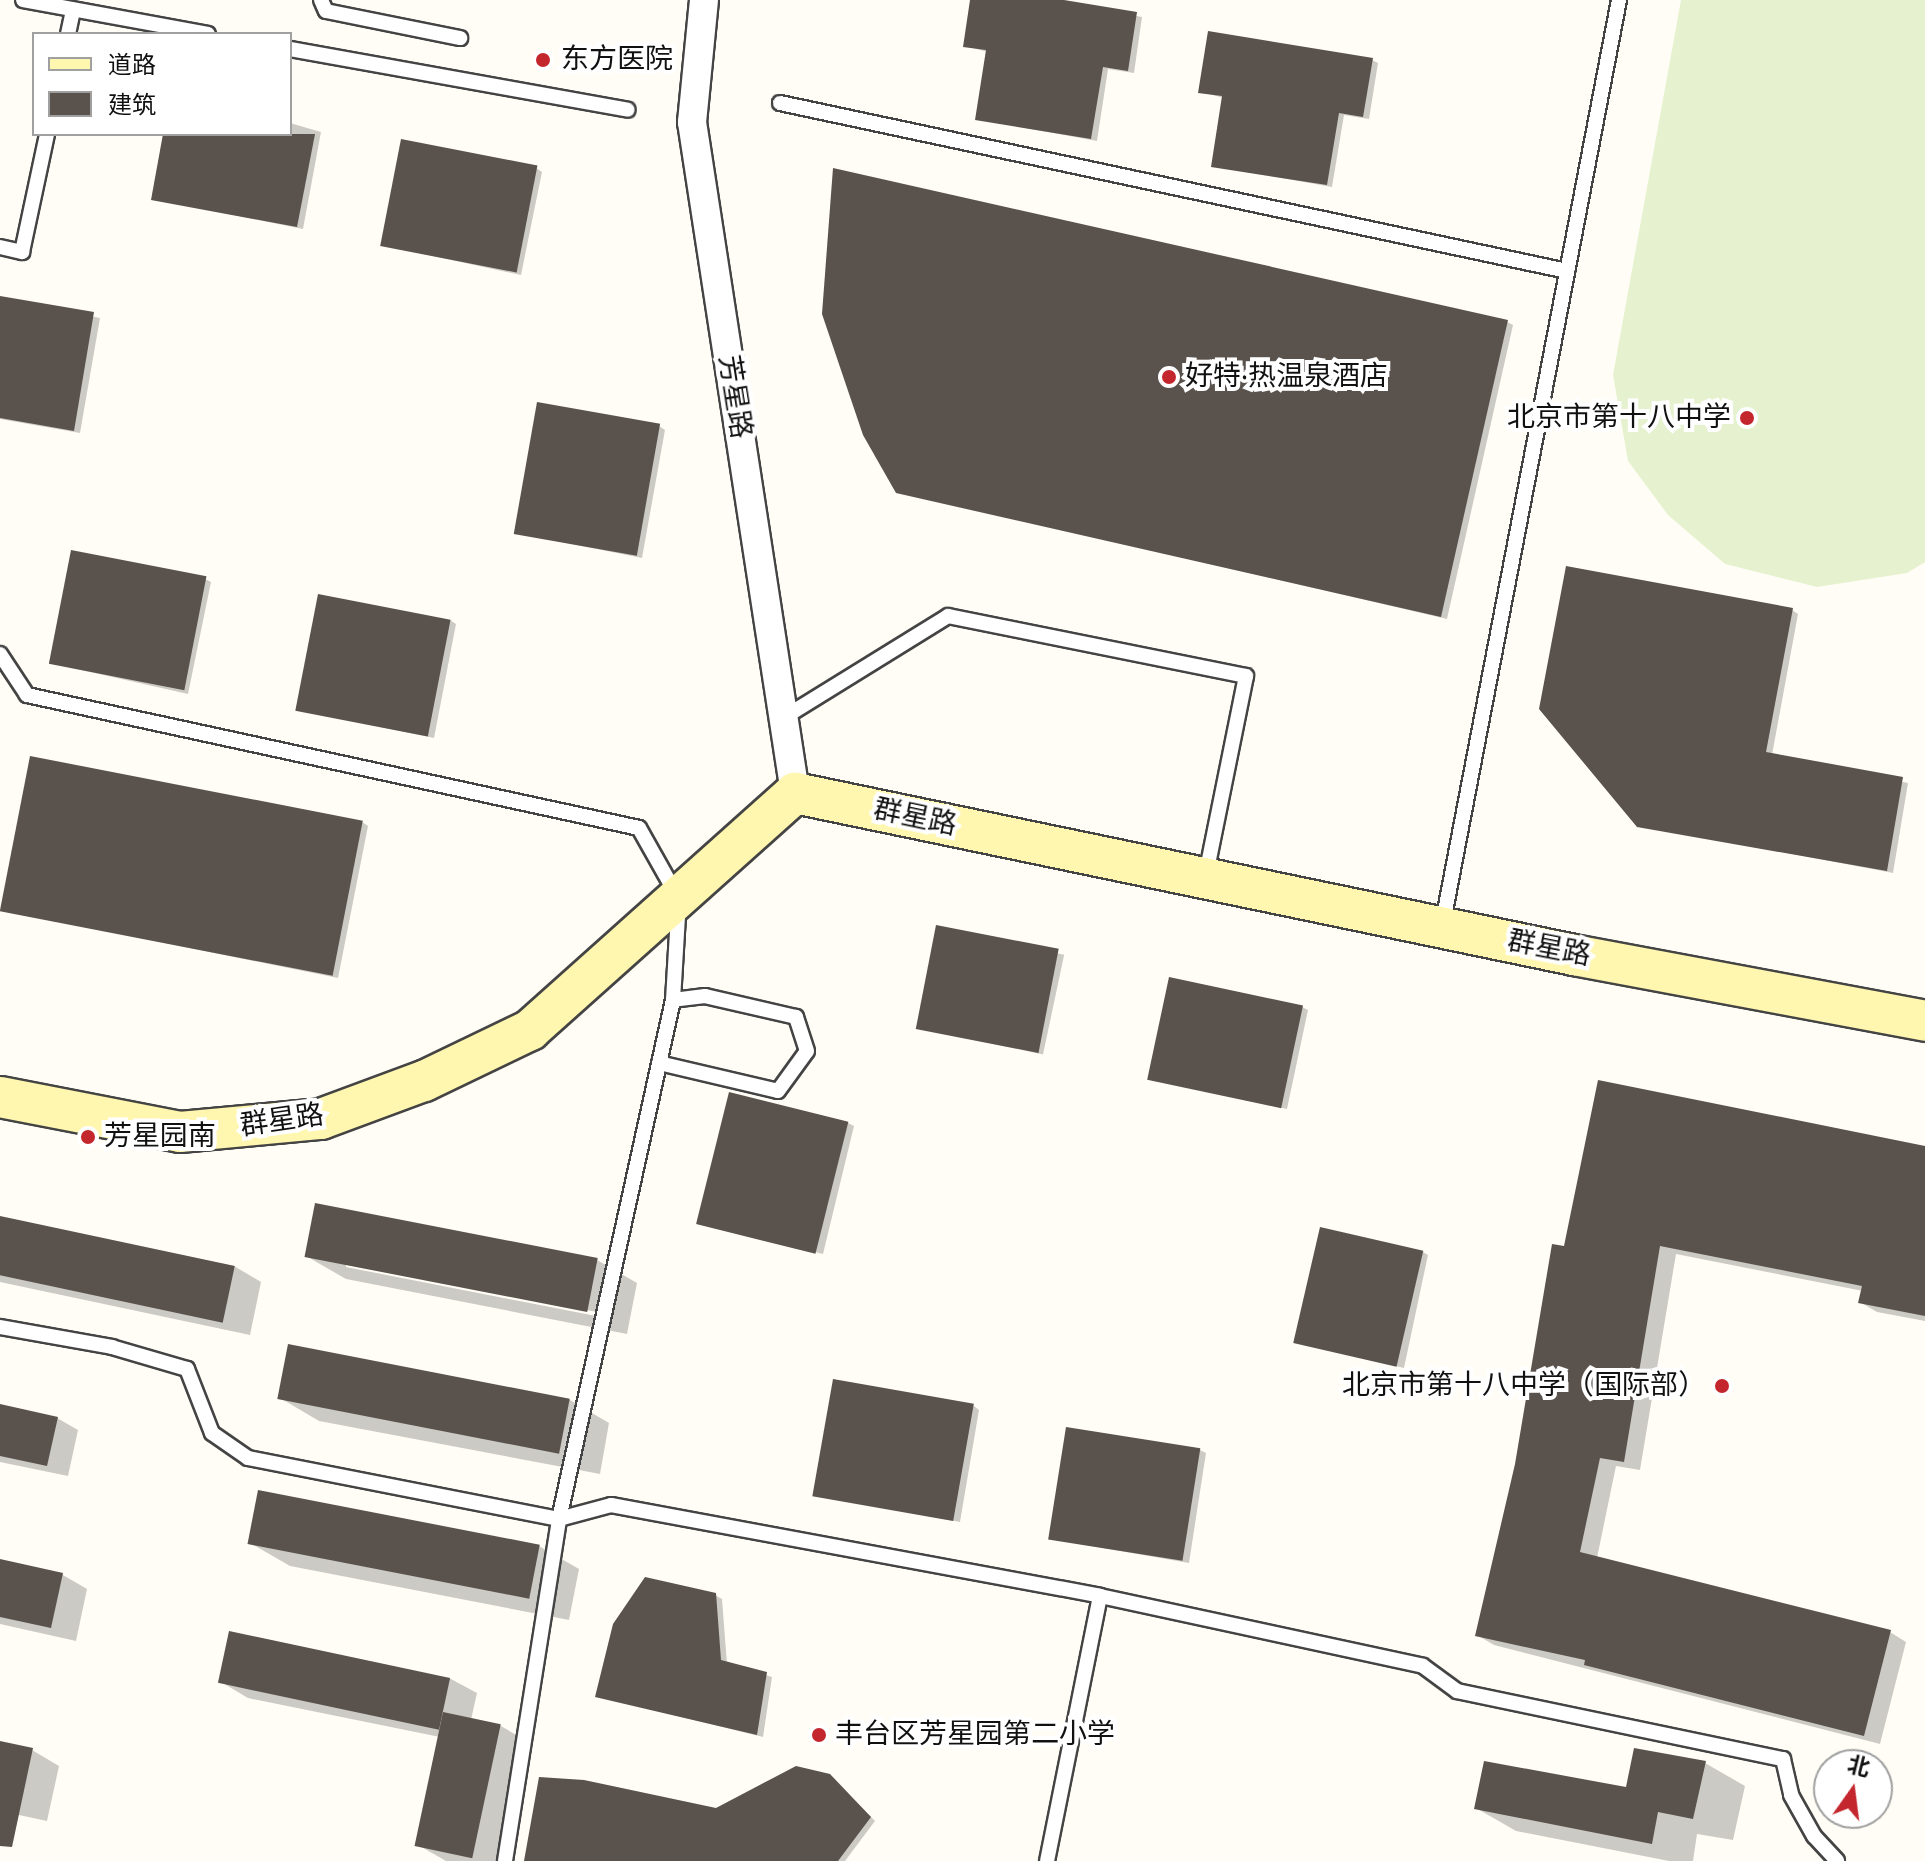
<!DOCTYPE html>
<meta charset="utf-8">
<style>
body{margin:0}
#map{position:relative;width:1925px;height:1861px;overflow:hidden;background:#fffdf5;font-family:Spectral,"Noto Sans SC",serif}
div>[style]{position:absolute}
.pitch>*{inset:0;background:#e6f2cf}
.shadow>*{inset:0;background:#0003;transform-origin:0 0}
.building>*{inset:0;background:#5a524d;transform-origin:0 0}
.roads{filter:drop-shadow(2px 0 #444) drop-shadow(-2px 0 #444) drop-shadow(0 2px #444) drop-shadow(0 -2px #444)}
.lane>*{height:14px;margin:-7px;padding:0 7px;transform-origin:7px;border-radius:7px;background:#fff}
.street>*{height:28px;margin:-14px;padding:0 14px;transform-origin:14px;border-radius:14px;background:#fff}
.secondary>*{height:40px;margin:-20px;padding:0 20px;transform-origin:20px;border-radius:20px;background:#fff6b0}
.dots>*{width:22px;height:22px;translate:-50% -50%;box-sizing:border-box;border:4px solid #fff;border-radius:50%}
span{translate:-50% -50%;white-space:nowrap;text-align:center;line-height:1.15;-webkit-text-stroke:8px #fff;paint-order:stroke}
.poi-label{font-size:28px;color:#111}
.left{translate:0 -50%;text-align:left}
.right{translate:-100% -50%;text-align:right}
.street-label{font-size:28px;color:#111}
.legend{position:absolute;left:32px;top:32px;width:260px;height:104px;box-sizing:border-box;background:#fff;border:2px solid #a0a0a0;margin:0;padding:10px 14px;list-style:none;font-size:24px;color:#111}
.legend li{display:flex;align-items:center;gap:16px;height:40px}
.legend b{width:40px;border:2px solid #a0a0a0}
.north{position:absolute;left:1813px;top:1749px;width:80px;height:80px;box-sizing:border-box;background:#fff;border:2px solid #a0a0a0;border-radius:50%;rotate:14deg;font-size:22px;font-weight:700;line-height:32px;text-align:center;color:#111}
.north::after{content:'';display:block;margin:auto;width:28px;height:36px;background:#c4262e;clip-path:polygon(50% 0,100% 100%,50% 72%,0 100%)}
</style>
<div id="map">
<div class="pitch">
<i style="clip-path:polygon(1681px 0,1925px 0,1925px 562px,1907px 573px,1817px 587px,1725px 564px,1668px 515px,1628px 461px,1613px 375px)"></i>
</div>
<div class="shadow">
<i style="clip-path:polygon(972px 0,1052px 0,1142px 17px,1134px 73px,1108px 69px,1097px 141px,977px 119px,988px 52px,965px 46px)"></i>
<i style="clip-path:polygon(1372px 60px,1378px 63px,1369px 119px,1344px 115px,1332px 187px,1213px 166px,1224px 98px,1201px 92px)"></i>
<i style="clip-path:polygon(290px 123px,321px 132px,303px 229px,153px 199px,165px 134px,290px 134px)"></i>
<i style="clip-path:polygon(536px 168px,542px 172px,521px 275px,382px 245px)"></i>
<i style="clip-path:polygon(0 298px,100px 318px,80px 433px,0 419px)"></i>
<i style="clip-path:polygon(1507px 322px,1513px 325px,1447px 619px,897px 491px)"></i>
<i style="clip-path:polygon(659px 426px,665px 430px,642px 558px,516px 533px)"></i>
<i style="clip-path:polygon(205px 579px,211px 582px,188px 694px,50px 663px)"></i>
<i style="clip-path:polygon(1792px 610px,1798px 614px,1772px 755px,1908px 783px,1893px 873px,1639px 825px)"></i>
<i style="clip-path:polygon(450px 620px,456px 624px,434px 738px,298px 710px)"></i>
<i style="clip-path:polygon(362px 822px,368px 826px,338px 978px,2px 910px)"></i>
<i style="left:938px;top:928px;width:129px;height:102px;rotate:12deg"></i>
<i style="clip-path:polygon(1302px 1007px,1308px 1010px,1287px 1109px,1151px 1079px)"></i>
<i style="clip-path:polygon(848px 1123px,854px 1126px,823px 1254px,700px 1223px)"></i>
<i style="clip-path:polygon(1925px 1148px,1925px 1321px,1877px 1312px,1860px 1302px,1863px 1291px,1676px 1254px,1640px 1470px,1616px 1466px,1597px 1558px,1890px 1632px,1906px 1642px,1880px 1744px,1494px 1645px,1477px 1635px,1566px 1248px)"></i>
<i style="clip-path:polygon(0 1218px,234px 1266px,261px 1282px,250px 1335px,0 1282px)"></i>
<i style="clip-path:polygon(1423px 1252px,1428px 1255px,1404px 1368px,1296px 1342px)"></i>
<i style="clip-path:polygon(evenodd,306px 1256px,597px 1260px,637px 1283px,627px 1334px,346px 1279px,306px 1256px,346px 1263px,597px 1312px,596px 1316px,346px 1267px,346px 1263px)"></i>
<i style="clip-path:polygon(280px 1398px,570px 1400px,609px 1423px,600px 1474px,319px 1421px)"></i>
<i style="clip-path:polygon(0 1406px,57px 1418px,78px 1430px,68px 1476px,0 1462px)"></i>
<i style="clip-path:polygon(974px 1406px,979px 1410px,960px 1522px,815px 1495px)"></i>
<i style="clip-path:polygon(1200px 1450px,1206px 1453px,1189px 1563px,1051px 1539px)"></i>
<i style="clip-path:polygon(250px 1543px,539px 1546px,579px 1569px,569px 1620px,290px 1566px)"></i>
<i style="clip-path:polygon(0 1561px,63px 1575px,87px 1589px,76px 1641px,0 1624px)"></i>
<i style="clip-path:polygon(715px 1595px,722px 1599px,727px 1664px,772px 1677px,763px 1737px,597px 1696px)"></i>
<i style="clip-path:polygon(449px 1678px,477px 1693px,471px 1720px,501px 1726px,528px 1742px,504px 1861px,446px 1861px,418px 1845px,440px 1737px,248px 1698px,221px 1682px)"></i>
<i style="clip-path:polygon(0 1744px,32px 1750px,59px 1766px,47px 1821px,0 1811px)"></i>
<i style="clip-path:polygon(1705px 1763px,1745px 1786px,1733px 1840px,1697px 1834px,1693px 1861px,1669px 1861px,1516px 1831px,1476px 1808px,1628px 1789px)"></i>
<i style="clip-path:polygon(830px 1776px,875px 1821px,845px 1861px,526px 1861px)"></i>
</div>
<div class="building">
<i style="clip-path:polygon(970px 0,1064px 0,1137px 12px,1128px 71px,1103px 67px,1091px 139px,975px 120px,986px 50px,963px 47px)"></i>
<i style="clip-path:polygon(1208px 31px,1373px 58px,1363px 117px,1339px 113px,1327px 185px,1211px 167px,1222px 96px,1198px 93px)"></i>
<i style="clip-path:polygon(163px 134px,315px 134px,297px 227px,151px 200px)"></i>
<i style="left:401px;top:139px;width:139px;height:109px;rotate:11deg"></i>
<i style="clip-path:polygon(833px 168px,1508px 320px,1441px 617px,896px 493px,863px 435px,822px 314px)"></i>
<i style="clip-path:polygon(0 296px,94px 312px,74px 431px,0 418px)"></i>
<i style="left:537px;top:402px;width:125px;height:134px;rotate:10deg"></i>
<i style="left:71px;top:550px;width:138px;height:116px;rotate:11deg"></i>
<i style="clip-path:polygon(1566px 566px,1793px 608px,1766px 752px,1903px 777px,1887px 871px,1637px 827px,1539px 709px)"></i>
<i style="left:318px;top:594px;width:135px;height:119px;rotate:11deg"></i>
<i style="left:30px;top:756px;width:339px;height:158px;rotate:11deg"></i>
<i style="left:936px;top:925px;width:125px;height:106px;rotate:11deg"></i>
<i style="left:1169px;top:977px;width:137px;height:105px;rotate:12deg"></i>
<i style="clip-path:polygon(1598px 1080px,1925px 1146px,1925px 1316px,1858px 1303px,1862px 1286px,1660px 1246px,1624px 1462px,1600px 1458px,1580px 1552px,1891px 1630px,1864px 1736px,1584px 1665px,1585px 1660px,1475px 1636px,1515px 1464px,1552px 1244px,1564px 1246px)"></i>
<i style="left:729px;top:1092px;width:123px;height:136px;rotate:14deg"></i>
<i style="left:315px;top:1203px;width:288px;height:55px;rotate:11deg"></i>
<i style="left:0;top:1216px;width:240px;height:58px;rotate:12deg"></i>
<i style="left:1320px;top:1227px;width:106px;height:119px;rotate:13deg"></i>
<i style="left:288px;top:1344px;width:287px;height:56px;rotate:11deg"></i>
<i style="left:833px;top:1379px;width:143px;height:119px;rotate:10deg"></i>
<i style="clip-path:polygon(0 1404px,58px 1417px,47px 1466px,0 1456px)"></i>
<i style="left:1066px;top:1427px;width:136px;height:114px;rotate:9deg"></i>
<i style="left:258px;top:1490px;width:287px;height:55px;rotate:11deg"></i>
<i style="clip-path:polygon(0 1559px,63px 1573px,51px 1628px,0 1617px)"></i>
<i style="clip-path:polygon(645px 1577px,716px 1593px,721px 1660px,767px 1672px,757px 1735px,595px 1697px,613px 1624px)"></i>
<i style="left:229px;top:1631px;width:226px;height:53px;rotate:12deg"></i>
<i style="left:443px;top:1712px;width:59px;height:137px;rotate:12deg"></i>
<i style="clip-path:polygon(0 1741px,33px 1748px,12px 1847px,0 1846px)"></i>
<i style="clip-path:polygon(1634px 1748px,1706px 1761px,1693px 1819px,1658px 1812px,1652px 1844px,1474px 1809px,1484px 1761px,1626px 1787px)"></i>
<i style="clip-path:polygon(796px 1766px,830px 1774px,871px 1817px,838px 1861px,524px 1861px,539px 1777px,584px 1780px,716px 1808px)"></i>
</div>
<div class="roads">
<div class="lane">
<i style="left:23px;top:0;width:188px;rotate:10.4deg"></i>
<i style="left:321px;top:0;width:12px;rotate:66deg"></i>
<i style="left:326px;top:11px;width:137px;rotate:11.4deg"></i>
<i style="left:68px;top:34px;width:25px;rotate:-78deg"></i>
<i style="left:290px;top:49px;width:343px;rotate:10.2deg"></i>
<i style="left:780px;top:103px;width:805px;rotate:12.05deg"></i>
<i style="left:0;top:247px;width:23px;rotate:13deg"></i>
<i style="left:22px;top:252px;width:121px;rotate:-78deg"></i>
<i style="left:0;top:654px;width:49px;rotate:56.6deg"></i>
<i style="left:27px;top:695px;width:626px;rotate:12.26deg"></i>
<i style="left:639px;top:828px;width:81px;rotate:60.6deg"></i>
<i style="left:679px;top:899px;width:101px;rotate:93.4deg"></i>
<i style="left:673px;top:1000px;width:531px;rotate:102.39deg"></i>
<i style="left:559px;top:1519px;width:317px;rotate:-168.9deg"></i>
<i style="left:248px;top:1458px;width:44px;rotate:-145.2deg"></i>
<i style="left:212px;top:1433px;width:69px;rotate:-111.3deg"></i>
<i style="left:187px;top:1369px;width:78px;rotate:-163.7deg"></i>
<i style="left:112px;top:1347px;width:114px;rotate:-169.9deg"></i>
<i style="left:783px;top:718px;width:194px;rotate:-31.7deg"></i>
<i style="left:948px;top:616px;width:304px;rotate:11.4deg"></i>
<i style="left:1246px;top:676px;width:202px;rotate:101.4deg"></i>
<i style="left:1442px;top:927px;width:944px;rotate:-79.19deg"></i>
<i style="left:659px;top:1063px;width:122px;rotate:13.2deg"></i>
<i style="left:778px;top:1091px;width:49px;rotate:-54.1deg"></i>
<i style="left:807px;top:1051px;width:36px;rotate:-108deg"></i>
<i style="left:796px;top:1017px;width:93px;rotate:-167deg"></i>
<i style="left:705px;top:996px;width:32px;rotate:173deg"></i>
<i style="left:1100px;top:1596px;width:330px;rotate:12.2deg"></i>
<i style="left:1423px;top:1666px;width:42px;rotate:36.3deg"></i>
<i style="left:1457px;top:1691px;width:333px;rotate:11.8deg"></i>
<i style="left:1783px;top:1759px;width:37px;rotate:77deg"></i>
<i style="left:1791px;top:1795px;width:47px;rotate:60.7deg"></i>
<i style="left:1814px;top:1836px;width:34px;rotate:47deg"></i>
<i style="left:505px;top:1861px;width:346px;rotate:-81deg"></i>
<i style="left:559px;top:1519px;width:54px;rotate:-15.1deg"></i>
<i style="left:611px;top:1505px;width:497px;rotate:10.5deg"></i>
<i style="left:1100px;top:1596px;width:270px;rotate:101.3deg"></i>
</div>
<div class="street">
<i style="left:704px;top:0;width:123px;rotate:95.6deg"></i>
<i style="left:692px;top:122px;width:679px;rotate:81.27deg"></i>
</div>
<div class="secondary">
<i style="left:0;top:1097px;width:183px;rotate:11deg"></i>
<i style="left:180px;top:1132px;width:142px;rotate:-5.3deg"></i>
<i style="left:321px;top:1119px;width:110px;rotate:-20.3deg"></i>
<i style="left:424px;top:1081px;width:118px;rotate:-25.7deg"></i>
<i style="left:530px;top:1030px;width:356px;rotate:-41.8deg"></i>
<i style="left:795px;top:793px;width:796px;rotate:11.75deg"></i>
<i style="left:1574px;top:955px;width:357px;rotate:10.6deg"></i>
</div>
</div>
<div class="dots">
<i style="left:543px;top:60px;background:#c4262e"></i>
<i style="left:1169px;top:377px;background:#c4262e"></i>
<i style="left:1747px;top:418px;background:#c4262e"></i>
<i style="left:88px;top:1137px;background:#c4262e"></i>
<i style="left:1722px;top:1386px;background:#c4262e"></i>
<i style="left:819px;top:1735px;background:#c4262e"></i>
</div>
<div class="poi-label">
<span class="left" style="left:561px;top:60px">东方医院</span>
<span class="left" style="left:1185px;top:377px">好特·热温泉酒店</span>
<span class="right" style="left:1731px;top:418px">北京市第十八中学</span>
<span class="left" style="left:104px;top:1137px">芳星园南</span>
<span class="right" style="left:1706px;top:1386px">北京市第十八中学（国际部）</span>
<span class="left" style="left:835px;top:1735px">丰台区芳星园第二小学</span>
</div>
<div class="street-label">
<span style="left:734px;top:397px;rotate:81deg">芳星路</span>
<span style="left:915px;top:818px;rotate:12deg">群星路</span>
<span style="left:1549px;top:949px;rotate:11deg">群星路</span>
<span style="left:282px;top:1121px;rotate:-8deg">群星路</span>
</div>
<ul class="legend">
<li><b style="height:10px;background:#fff6b0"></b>道路</li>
<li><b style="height:22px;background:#5a524d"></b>建筑</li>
</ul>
<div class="north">北</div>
</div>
